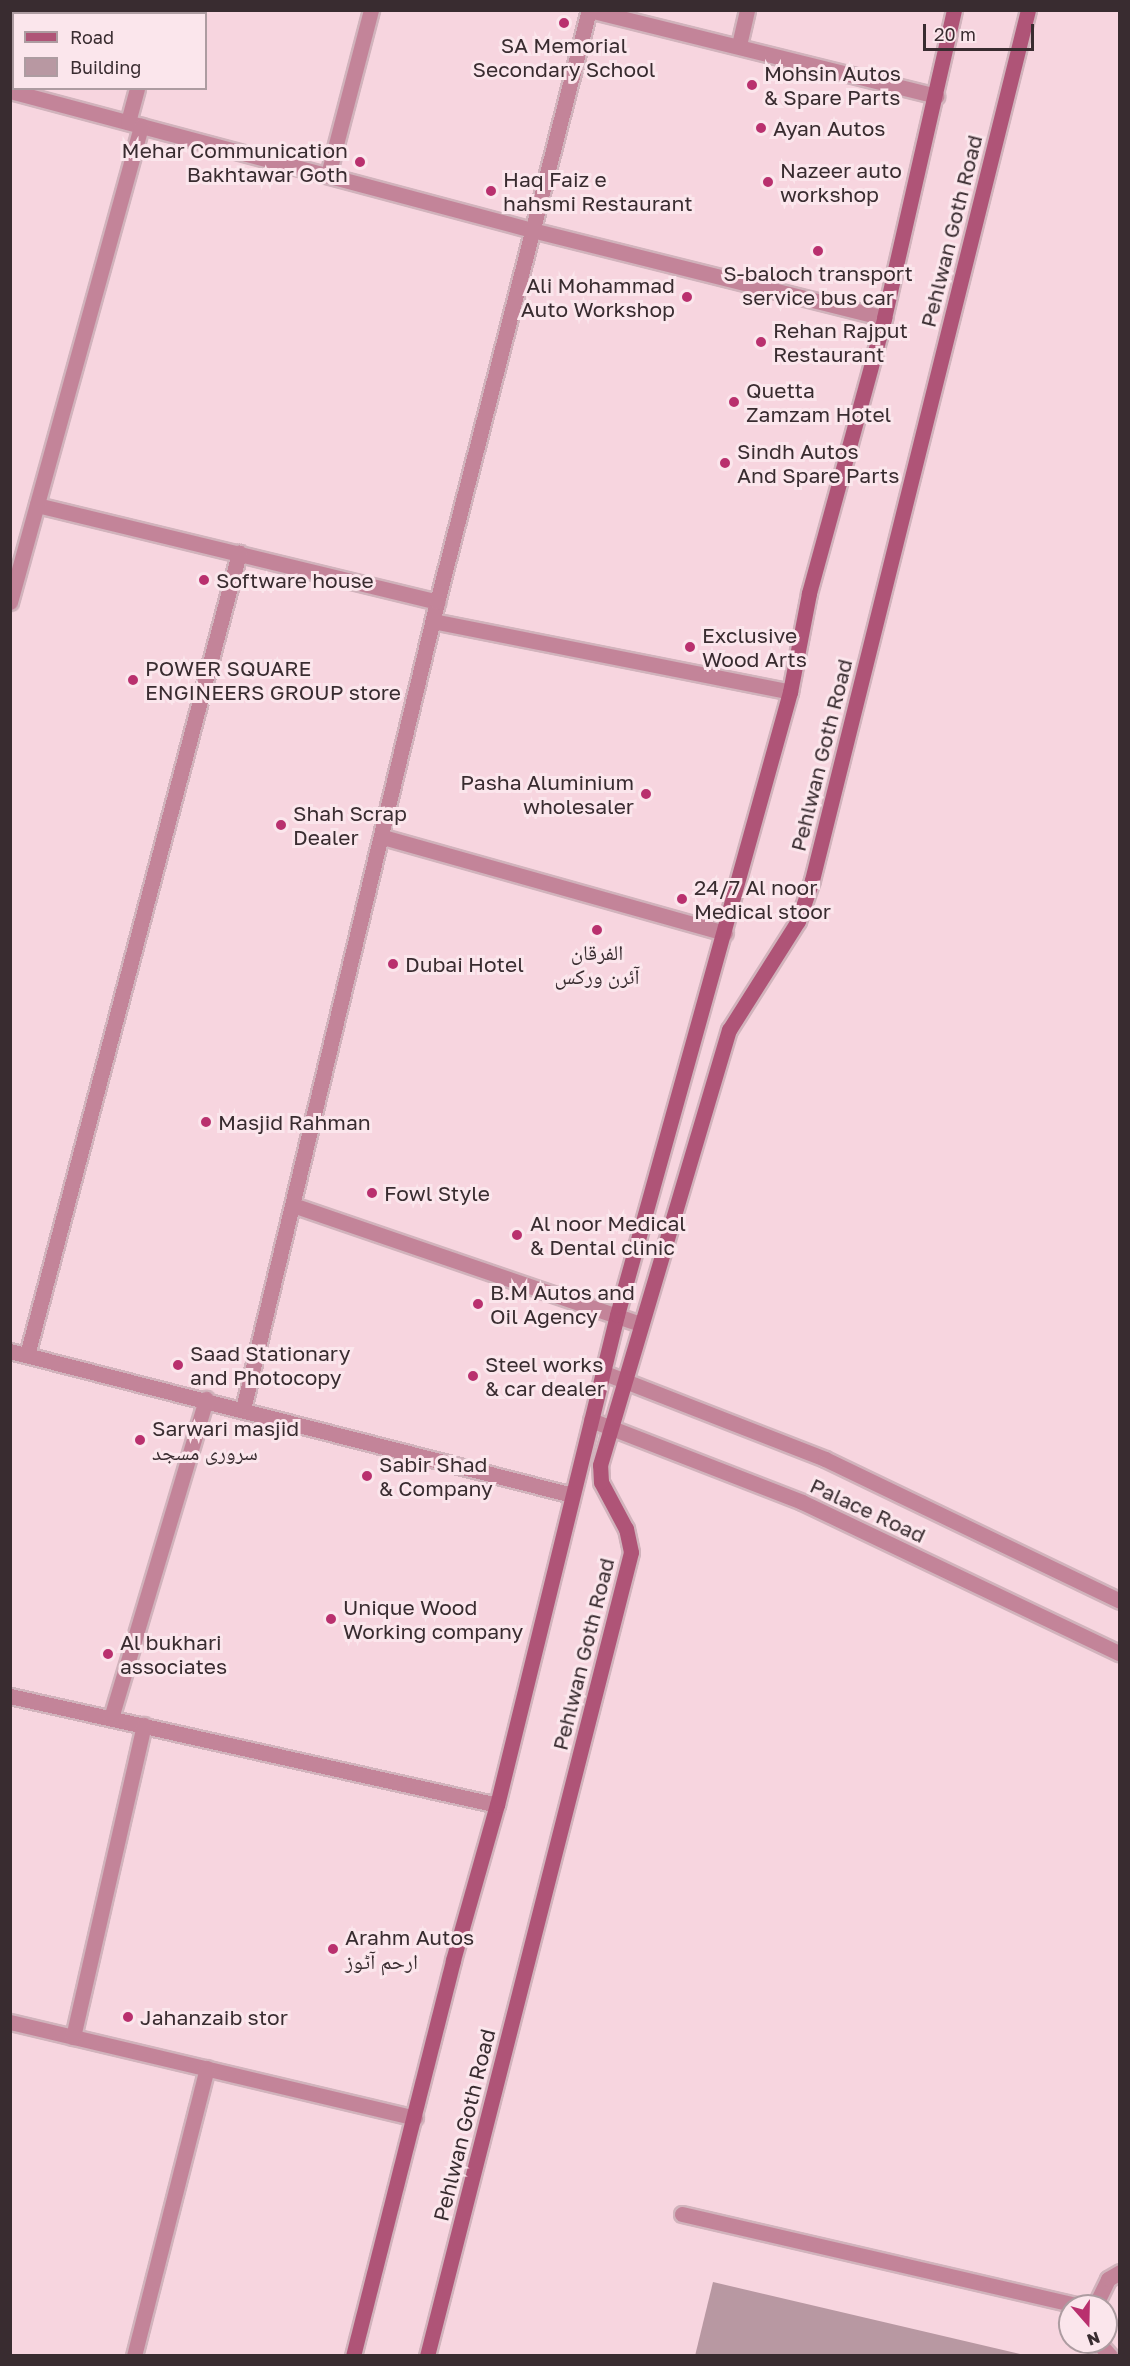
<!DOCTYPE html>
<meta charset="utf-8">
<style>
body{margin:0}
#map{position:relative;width:1130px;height:2366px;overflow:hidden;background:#f7d5df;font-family:"Golos Text","Noto Naskh Arabic",sans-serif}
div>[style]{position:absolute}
.building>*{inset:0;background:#b898a2}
.roads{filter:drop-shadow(2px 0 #d1b3bc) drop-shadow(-2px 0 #d1b3bc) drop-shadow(0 2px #d1b3bc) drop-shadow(0 -2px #d1b3bc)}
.lane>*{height:15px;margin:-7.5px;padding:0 7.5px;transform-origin:7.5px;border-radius:7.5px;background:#c38499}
.street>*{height:15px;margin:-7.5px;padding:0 7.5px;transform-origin:7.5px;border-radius:7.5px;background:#c38499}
.secondary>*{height:15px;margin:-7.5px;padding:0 7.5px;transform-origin:7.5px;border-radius:7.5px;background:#af5477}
.dots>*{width:16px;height:16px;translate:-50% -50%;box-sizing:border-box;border:3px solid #fbe6ec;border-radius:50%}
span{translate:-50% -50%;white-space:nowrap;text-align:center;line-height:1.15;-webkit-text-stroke:6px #fbe6ec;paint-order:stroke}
.poi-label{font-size:21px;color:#392c30}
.left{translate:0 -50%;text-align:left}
.right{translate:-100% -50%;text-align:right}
.street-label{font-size:21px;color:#392c30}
.frame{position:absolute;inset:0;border:12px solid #392c30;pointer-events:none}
.legend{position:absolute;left:12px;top:12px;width:195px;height:78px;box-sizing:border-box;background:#fbe6ec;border:2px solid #ad9ca1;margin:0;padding:8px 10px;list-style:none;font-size:18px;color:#392c30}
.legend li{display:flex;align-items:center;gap:12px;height:30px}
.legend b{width:30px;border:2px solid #ad9ca1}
.north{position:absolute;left:1058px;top:2294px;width:60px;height:60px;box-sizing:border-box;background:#fbe6ec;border:2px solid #ad9ca1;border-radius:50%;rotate:160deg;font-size:16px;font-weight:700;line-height:24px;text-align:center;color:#392c30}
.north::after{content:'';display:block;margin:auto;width:21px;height:27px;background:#b9306e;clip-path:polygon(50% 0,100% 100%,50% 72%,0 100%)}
.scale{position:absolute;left:923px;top:24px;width:111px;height:27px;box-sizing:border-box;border:3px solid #392c30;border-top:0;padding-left:8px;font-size:18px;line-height:21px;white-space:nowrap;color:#392c30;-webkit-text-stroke:4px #fbe6ec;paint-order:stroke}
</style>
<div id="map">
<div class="building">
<i style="clip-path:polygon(713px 2282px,1024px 2355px,1024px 2356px,695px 2356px)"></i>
</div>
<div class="roads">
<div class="lane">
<i style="left:739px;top:45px;width:36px;rotate:-77deg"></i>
<i style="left:682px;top:2214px;width:410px;rotate:13deg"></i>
<i style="left:1095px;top:2306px;width:30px;rotate:-64deg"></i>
<i style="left:1108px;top:2279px;width:14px;rotate:-30deg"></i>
<i style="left:1098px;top:2342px;width:18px;rotate:49deg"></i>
</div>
<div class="street">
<i style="left:589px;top:10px;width:358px;rotate:13.9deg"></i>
<i style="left:156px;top:14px;width:4px;rotate:-76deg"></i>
<i style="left:10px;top:91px;width:540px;rotate:14.91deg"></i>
<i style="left:532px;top:230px;width:363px;rotate:14deg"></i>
<i style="left:128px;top:122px;width:35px;rotate:-75deg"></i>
<i style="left:328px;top:175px;width:171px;rotate:-75.4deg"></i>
<i style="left:37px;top:505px;width:412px;rotate:13.6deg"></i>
<i style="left:10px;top:602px;width:494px;rotate:-74.6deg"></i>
<i style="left:433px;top:621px;width:364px;rotate:11.2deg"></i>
<i style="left:383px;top:837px;width:355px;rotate:15.7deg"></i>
<i style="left:293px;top:1205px;width:367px;rotate:18.9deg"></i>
<i style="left:10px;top:1351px;width:580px;rotate:14.37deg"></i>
<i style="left:27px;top:1355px;width:830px;rotate:-75.19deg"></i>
<i style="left:602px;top:1372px;width:239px;rotate:21.3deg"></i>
<i style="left:825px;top:1459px;width:327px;rotate:25.7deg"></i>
<i style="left:243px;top:1409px;width:830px;rotate:-76.48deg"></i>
<i style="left:437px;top:602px;width:611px;rotate:-75.6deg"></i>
<i style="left:591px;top:1420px;width:226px;rotate:21.2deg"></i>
<i style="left:802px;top:1502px;width:352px;rotate:25.5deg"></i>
<i style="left:10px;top:1696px;width:499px;rotate:12.6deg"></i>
<i style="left:111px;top:1718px;width:333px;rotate:-73.4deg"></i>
<i style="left:10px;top:2022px;width:416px;rotate:13.3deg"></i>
<i style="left:73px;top:2037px;width:320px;rotate:-77.2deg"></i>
<i style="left:134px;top:2356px;width:297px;rotate:-75.8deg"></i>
</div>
<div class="secondary">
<i style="left:353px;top:2356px;width:408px;rotate:-75.8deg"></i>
<i style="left:453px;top:1960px;width:161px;rotate:-74.2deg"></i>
<i style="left:497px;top:1805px;width:504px;rotate:-76.24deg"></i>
<i style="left:617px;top:1315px;width:647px;rotate:-74.48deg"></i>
<i style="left:790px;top:692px;width:101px;rotate:-79.1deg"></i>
<i style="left:809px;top:593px;width:285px;rotate:-74.7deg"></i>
<i style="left:884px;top:318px;width:316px;rotate:-77.2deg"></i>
<i style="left:427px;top:2356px;width:829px;rotate:-75.76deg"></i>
<i style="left:631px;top:1552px;width:24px;rotate:-102deg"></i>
<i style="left:626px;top:1529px;width:53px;rotate:-118deg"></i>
<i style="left:601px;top:1482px;width:17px;rotate:-93deg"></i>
<i style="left:600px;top:1465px;width:454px;rotate:-73.5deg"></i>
<i style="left:729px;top:1030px;width:129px;rotate:-57.7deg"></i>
<i style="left:798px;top:921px;width:43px;rotate:-71.1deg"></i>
<i style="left:812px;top:880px;width:896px;rotate:-76.06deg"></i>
</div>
</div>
<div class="dots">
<i style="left:564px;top:23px;background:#b9306e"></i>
<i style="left:752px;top:85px;background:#b9306e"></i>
<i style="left:761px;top:128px;background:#b9306e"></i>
<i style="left:360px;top:162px;background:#b9306e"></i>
<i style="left:768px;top:182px;background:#b9306e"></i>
<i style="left:491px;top:191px;background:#b9306e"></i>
<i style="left:818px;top:251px;background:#b9306e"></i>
<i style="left:687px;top:297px;background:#b9306e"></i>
<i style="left:761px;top:342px;background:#b9306e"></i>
<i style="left:734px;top:402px;background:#b9306e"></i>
<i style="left:725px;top:463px;background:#b9306e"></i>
<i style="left:204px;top:580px;background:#b9306e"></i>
<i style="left:690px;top:647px;background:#b9306e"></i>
<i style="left:133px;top:680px;background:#b9306e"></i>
<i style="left:646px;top:794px;background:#b9306e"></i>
<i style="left:281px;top:825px;background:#b9306e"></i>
<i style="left:682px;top:899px;background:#b9306e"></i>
<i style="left:597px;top:930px;background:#b9306e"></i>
<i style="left:393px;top:964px;background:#b9306e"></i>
<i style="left:206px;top:1122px;background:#b9306e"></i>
<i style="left:372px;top:1193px;background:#b9306e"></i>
<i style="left:517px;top:1235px;background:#b9306e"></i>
<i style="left:478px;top:1304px;background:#b9306e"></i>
<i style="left:178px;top:1365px;background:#b9306e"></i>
<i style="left:473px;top:1376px;background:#b9306e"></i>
<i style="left:140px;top:1440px;background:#b9306e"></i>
<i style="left:367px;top:1476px;background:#b9306e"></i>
<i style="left:331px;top:1619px;background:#b9306e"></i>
<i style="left:108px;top:1654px;background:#b9306e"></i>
<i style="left:333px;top:1949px;background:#b9306e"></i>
<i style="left:128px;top:2017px;background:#b9306e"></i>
</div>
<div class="poi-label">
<span style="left:564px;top:57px">SA Memorial<br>Secondary School</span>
<span class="left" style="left:764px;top:85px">Mohsin Autos<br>&amp; Spare Parts</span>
<span class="left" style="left:773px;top:128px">Ayan Autos</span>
<span class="right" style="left:348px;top:162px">Mehar Communication<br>Bakhtawar Goth</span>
<span class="left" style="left:780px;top:182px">Nazeer auto<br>workshop</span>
<span class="left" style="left:503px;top:191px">Haq Faiz e<br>hahsmi Restaurant</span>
<span style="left:818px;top:285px">S-baloch transport<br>service bus car</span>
<span class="right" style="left:675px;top:297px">Ali Mohammad<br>Auto Workshop</span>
<span class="left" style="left:773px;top:342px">Rehan Rajput<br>Restaurant</span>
<span class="left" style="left:746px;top:402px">Quetta<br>Zamzam Hotel</span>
<span class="left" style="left:737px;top:463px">Sindh Autos<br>And Spare Parts</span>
<span class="left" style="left:216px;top:580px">Software house</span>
<span class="left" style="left:702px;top:647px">Exclusive<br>Wood Arts</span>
<span class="left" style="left:145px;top:680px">POWER SQUARE<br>ENGINEERS GROUP store</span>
<span class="right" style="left:634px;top:794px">Pasha Aluminium<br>wholesaler</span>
<span class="left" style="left:293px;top:825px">Shah Scrap<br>Dealer</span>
<span class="left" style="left:694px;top:899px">24/7 Al noor<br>Medical stoor</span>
<span style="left:597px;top:964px">الفرقان<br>آئرن ورکس</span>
<span class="left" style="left:405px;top:964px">Dubai Hotel</span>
<span class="left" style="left:218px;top:1122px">Masjid Rahman</span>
<span class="left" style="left:384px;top:1193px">Fowl Style</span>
<span class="left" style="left:530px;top:1235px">Al noor Medical<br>&amp; Dental clinic</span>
<span class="left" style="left:490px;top:1304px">B.M Autos and<br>Oil Agency</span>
<span class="left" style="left:190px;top:1365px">Saad Stationary<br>and Photocopy</span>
<span class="left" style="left:485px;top:1376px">Steel works<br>&amp; car dealer</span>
<span class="left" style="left:152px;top:1440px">Sarwari masjid<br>سروری مسجد</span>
<span class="left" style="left:379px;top:1476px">Sabir Shad<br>&amp; Company</span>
<span class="left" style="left:343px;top:1619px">Unique Wood<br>Working company</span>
<span class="left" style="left:120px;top:1654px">Al bukhari<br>associates</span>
<span class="left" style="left:345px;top:1949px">Arahm Autos<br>ارحم آٹوز</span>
<span class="left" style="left:140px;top:2017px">Jahanzaib stor</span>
</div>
<div class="street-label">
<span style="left:951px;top:231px;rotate:-76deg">Pehlwan Goth Road</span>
<span style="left:821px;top:755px;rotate:-76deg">Pehlwan Goth Road</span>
<span style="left:868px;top:1510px;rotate:25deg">Palace Road</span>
<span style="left:583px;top:1654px;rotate:-76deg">Pehlwan Goth Road</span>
<span style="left:464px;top:2125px;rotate:-76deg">Pehlwan Goth Road</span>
</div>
<div class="frame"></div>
<ul class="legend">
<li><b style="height:8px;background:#af5477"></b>Road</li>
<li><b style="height:16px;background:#b898a2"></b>Building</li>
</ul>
<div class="north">N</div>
<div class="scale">20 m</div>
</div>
